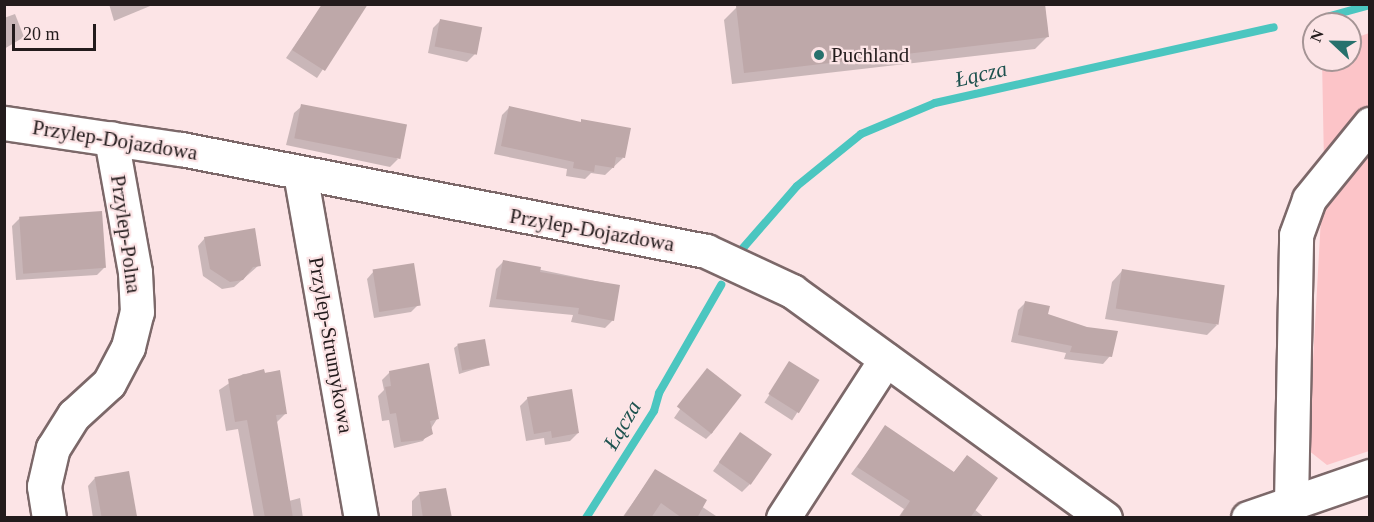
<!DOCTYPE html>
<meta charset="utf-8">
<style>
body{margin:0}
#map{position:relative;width:1374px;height:522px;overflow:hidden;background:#fce4e6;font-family:"Times New Roman",serif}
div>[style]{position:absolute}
.green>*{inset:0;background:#fcc4c8}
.shadow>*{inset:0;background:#0003;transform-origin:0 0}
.stream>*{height:8px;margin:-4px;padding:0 4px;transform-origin:4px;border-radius:4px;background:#4bc6c0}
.building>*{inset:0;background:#bea8a9;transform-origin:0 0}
.roads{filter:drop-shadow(2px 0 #7c6869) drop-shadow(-2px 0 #7c6869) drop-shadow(0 2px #7c6869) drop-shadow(0 -2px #7c6869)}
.minor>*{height:33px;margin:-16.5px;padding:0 16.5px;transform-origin:16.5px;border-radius:16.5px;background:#fff}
.dots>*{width:16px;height:16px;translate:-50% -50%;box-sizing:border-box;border:3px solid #fce4e6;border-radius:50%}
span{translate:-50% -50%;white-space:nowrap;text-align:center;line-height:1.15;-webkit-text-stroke:4.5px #fce4e6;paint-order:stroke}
.poi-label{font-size:21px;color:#231b1c}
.left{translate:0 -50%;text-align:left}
.street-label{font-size:21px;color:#231b1c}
.water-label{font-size:22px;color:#1e524f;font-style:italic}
.frame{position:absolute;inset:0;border:6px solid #231b1c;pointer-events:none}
.north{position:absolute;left:1302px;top:12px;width:60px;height:60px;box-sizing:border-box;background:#fce4e6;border:2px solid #a59495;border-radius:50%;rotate:292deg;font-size:16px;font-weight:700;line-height:24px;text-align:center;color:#231b1c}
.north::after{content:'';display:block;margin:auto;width:21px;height:27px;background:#27716d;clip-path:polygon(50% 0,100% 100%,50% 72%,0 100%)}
.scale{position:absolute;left:12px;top:24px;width:84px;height:27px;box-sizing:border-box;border:3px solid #231b1c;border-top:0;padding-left:8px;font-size:18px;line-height:21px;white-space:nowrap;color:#231b1c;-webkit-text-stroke:4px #fce4e6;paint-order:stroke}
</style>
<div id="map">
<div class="green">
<i style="clip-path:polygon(1369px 33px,1369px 451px,1327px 465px,1308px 450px,1324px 164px,1322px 60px,1350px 60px,1350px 40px)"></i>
</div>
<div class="shadow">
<i style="clip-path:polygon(109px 4px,155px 4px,114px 21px)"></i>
<i style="clip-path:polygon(323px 4px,367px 4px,317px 78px,286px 58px)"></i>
<i style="clip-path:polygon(736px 8px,1047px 37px,1035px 49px,732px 84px,724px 20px)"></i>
<i style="clip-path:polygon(15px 14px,24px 37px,4px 49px,4px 18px)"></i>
<i style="clip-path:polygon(441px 20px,475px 54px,467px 62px,428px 53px,433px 28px)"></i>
<i style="clip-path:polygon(302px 106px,398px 159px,390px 167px,286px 145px,294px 113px)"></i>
<i style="clip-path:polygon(510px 107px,579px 123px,582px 121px,623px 158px,605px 175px,591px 173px,585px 179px,566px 176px,567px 169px,494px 154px,502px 115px)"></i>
<i style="clip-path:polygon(20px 218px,105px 267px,97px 275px,16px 280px,12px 226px)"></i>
<i style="clip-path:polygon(205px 238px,259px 265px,234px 287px,222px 289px,203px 276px,198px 246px)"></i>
<i style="clip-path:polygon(503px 262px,619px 286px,613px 320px,605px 328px,571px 322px,573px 315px,489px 307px,496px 269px)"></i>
<i style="clip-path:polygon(374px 271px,419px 304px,411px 312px,374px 318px,367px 279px)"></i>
<i style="clip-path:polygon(1122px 271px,1217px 325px,1207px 335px,1105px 319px,1112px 282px)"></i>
<i style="clip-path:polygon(1025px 303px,1047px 315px,1110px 356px,1103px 364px,1064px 359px,1066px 353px,1011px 342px,1018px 310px)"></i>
<i style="clip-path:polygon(458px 345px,488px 365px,459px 374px,454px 348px)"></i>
<i style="left:790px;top:363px;width:33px;height:47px;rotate:33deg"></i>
<i style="clip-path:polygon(707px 370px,713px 432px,706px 439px,674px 418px)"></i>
<i style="clip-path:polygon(279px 372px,286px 413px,276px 423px,289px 501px,300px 498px,303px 518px,254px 518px,238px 429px,226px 431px,219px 390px,243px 374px)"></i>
<i style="clip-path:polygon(390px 372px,437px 419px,423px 441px,394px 448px,389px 420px,382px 421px,378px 396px,384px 390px,382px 380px)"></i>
<i style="clip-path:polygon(528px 398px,578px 433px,570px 441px,545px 445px,544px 438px,526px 441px,520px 406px)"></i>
<i style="clip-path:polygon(886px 427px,953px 473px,967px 457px,974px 509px,985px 518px,898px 518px,904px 509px,851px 474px)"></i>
<i style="clip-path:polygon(740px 434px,750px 484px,742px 492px,713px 471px)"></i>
<i style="clip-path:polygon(655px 471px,701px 506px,719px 518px,622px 518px)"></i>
<i style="clip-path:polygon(95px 478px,135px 518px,93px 518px,88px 486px)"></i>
<i style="clip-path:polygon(419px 494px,450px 518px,412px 518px,412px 501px)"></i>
</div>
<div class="stream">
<i style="left:1330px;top:16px;width:41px;rotate:-15.4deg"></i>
<i style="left:743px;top:248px;width:82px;rotate:-48.9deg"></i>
<i style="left:797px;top:186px;width:82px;rotate:-39.1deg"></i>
<i style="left:861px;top:134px;width:80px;rotate:-22.7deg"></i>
<i style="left:935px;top:103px;width:347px;rotate:-12.6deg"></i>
<i style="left:586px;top:518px;width:127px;rotate:-57.6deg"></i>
<i style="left:654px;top:411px;width:19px;rotate:-74deg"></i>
<i style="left:659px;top:393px;width:125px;rotate:-60.1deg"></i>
</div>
<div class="building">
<i style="clip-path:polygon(322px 4px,368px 4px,325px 71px,292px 50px)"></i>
<i style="clip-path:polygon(752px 4px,1045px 4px,1049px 37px,744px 73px,736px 6px)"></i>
<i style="left:440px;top:19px;width:43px;height:28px;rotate:11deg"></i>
<i style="left:301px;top:104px;width:108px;height:35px;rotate:11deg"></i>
<i style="clip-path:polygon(509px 106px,581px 122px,581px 119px,631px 128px,625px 158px,616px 157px,614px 168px,595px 165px,594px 172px,573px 168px,574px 162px,501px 146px)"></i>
<i style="left:102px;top:211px;width:57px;height:83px;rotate:86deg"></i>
<i style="clip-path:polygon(255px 228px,261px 266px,253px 267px,243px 280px,230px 282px,210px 269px,204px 237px)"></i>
<i style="clip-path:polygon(503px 260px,541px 267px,540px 272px,620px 285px,614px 321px,578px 314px,579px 308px,496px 299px)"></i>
<i style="left:414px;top:263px;width:43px;height:42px;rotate:81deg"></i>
<i style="left:1122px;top:269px;width:104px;height:40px;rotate:9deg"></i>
<i style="clip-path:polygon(1025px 301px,1050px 306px,1048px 314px,1087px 327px,1118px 331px,1112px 357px,1070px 352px,1072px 346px,1018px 335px)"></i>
<i style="left:485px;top:339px;width:27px;height:28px;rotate:80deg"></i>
<i style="left:789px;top:361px;width:36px;height:39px;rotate:32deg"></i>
<i style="clip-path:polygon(429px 363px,439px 419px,430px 421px,433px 434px,422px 440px,401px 442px,396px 413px,390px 414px,385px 387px,391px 386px,389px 371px)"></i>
<i style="left:707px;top:368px;width:44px;height:49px;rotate:38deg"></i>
<i style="clip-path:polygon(264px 369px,265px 373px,280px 370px,287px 414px,276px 415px,293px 518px,265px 518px,247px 420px,235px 422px,228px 379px)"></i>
<i style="clip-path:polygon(572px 389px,579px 433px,552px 438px,551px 431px,534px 434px,527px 397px)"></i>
<i style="clip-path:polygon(885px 425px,954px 472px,967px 455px,998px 478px,970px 518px,899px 518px,910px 501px,857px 467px)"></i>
<i style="left:740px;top:432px;width:39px;height:37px;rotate:35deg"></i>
<i style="clip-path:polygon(655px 469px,707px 500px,697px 518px,682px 518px,661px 503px,651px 518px,623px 518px)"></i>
<i style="left:129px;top:471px;width:48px;height:35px;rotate:80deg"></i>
<i style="clip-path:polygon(446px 488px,452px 518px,423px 518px,419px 492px)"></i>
</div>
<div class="roads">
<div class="minor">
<i style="left:4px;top:123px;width:179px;rotate:8.4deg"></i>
<i style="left:181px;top:149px;width:535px;rotate:10.99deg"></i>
<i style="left:706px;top:251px;width:95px;rotate:24.9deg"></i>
<i style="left:792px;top:291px;width:387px;rotate:36deg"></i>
<i style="left:300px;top:173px;width:350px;rotate:80deg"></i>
<i style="left:1291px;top:503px;width:268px;rotate:-88.9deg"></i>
<i style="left:1296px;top:235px;width:38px;rotate:-70deg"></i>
<i style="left:1309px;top:199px;width:97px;rotate:-50.9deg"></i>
<i style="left:49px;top:518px;width:32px;rotate:-99deg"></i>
<i style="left:44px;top:486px;width:39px;rotate:-77deg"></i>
<i style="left:53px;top:448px;width:39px;rotate:-58deg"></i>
<i style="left:74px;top:415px;width:47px;rotate:-42.4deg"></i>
<i style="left:109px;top:383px;width:41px;rotate:-62.2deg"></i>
<i style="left:128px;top:347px;width:36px;rotate:-76deg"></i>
<i style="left:137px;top:312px;width:40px;rotate:-92.9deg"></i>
<i style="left:135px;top:272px;width:136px;rotate:-100.2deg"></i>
<i style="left:783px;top:518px;width:189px;rotate:-57.1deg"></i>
<i style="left:1248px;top:518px;width:129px;rotate:-19deg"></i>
</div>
</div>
<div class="dots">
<i style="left:819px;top:55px;background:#27716d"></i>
</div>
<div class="poi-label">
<span class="left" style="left:831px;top:55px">Puchland</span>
</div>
<div class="street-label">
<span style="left:115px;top:140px;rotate:9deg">Przylep-Dojazdowa</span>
<span style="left:592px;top:230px;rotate:10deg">Przylep-Dojazdowa</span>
<span style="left:126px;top:234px;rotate:82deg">Przylep-Polna</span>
<span style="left:331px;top:345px;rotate:80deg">Przylep-Strumykowa</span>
</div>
<div class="water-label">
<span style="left:981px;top:74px;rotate:-13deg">Łącza</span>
<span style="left:622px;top:425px;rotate:-60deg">Łącza</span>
</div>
<div class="frame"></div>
<div class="north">N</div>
<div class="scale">20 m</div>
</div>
